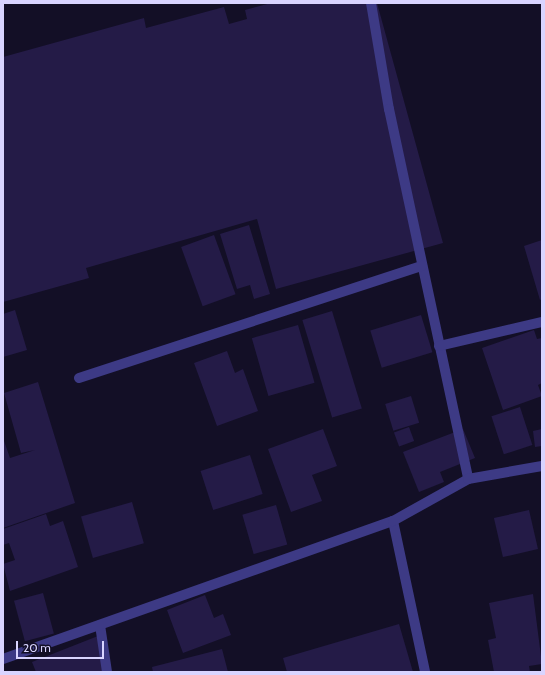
<!DOCTYPE html>
<style>
body{margin:0}
#map{position:relative;width:545px;height:675px;overflow:hidden;background:#130f26;font-family:Cabin,sans-serif}
div>[style]{position:absolute}
.building>*{inset:0;background:#241b47;transform-origin:0 0}
.minor>*{height:10px;margin:-5px;padding:0 5px;transform-origin:5px;border-radius:5px;background:#3d3a85}
span{translate:-50% -50%;white-space:nowrap;text-align:center;line-height:1.15;-webkit-text-stroke:3.5px #130f26;paint-order:stroke}
.frame{position:absolute;inset:0;border:4px solid #d9d4ff;pointer-events:none}
.scale{position:absolute;left:16px;top:641px;width:88px;height:18px;box-sizing:border-box;border:2px solid #d9d4ff;border-top:0;padding-left:5px;font-size:12px;line-height:14px;white-space:nowrap;color:#d9d4ff;-webkit-text-stroke:3px #130f26;paint-order:stroke}
</style>
<div id="map">
<div class="building">
<i style="clip-path:polygon(271px 3px,377px 3px,443px 243px,276px 289px,257px 219px,86px 268px,89px 278px,3px 302px,3px 57px,144px 18px,146px 28px,224px 7px,229px 24px,247px 19px,245px 10px)"></i>
<i style="clip-path:polygon(249px 225px,270px 294px,254px 299px,250px 285px,237px 289px,220px 234px)"></i>
<i style="left:214px;top:235px;width:63px;height:35px;rotate:70deg"></i>
<i style="clip-path:polygon(542px 240px,542px 299px,540px 300px,524px 246px)"></i>
<i style="clip-path:polygon(15px 310px,27px 350px,3px 357px,3px 314px)"></i>
<i style="left:332px;top:311px;width:102px;height:31px;rotate:73deg"></i>
<i style="left:421px;top:315px;width:39px;height:53px;rotate:73deg"></i>
<i style="left:298px;top:325px;width:60px;height:48px;rotate:74deg"></i>
<i style="clip-path:polygon(534px 330px,537px 339px,542px 338px,542px 383px,538px 385px,542px 396px,503px 410px,482px 348px)"></i>
<i style="clip-path:polygon(227px 351px,235px 373px,243px 369px,258px 411px,217px 426px,194px 363px)"></i>
<i style="clip-path:polygon(38px 382px,75px 503px,3px 528px,3px 438px,10px 458px,35px 450px,21px 453px,4px 393px)"></i>
<i style="left:411px;top:396px;width:28px;height:27px;rotate:73deg"></i>
<i style="left:520px;top:407px;width:40px;height:30px;rotate:72deg"></i>
<i style="left:409px;top:427px;width:15px;height:16px;rotate:70deg"></i>
<i style="clip-path:polygon(323px 429px,337px 466px,312px 475px,322px 501px,291px 512px,268px 449px)"></i>
<i style="clip-path:polygon(463px 429px,475px 458px,440px 472px,444px 482px,419px 492px,403px 452px)"></i>
<i style="clip-path:polygon(542px 429px,542px 446px,535px 447px,533px 431px)"></i>
<i style="left:250px;top:455px;width:41px;height:52px;rotate:72deg"></i>
<i style="left:132px;top:502px;width:43px;height:53px;rotate:74deg"></i>
<i style="left:276px;top:505px;width:41px;height:35px;rotate:74deg"></i>
<i style="left:529px;top:510px;width:40px;height:36px;rotate:77deg"></i>
<i style="clip-path:polygon(46px 514px,50px 526px,63px 521px,78px 567px,10px 591px,3px 564px,15px 560px,9px 543px,3px 545px,3px 529px)"></i>
<i style="left:43px;top:593px;width:42px;height:30px;rotate:75deg"></i>
<i style="clip-path:polygon(533px 594px,542px 664px,529px 666px,530px 672px,494px 672px,488px 640px,496px 638px,489px 603px)"></i>
<i style="clip-path:polygon(205px 595px,214px 618px,223px 614px,231px 635px,183px 653px,167px 610px)"></i>
<i style="clip-path:polygon(399px 624px,413px 672px,287px 672px,283px 658px)"></i>
<i style="clip-path:polygon(98px 636px,112px 672px,36px 672px,32px 662px)"></i>
<i style="clip-path:polygon(222px 649px,228px 672px,153px 672px,152px 667px)"></i>
</div>
<div class="minor">
<i style="left:371px;top:3px;width:108px;rotate:80.4deg"></i>
<i style="left:389px;top:109px;width:378px;rotate:77.9deg"></i>
<i style="left:439px;top:346px;width:106px;rotate:-13.1deg"></i>
<i style="left:79px;top:378px;width:361px;rotate:-18.1deg"></i>
<i style="left:393px;top:521px;width:154px;rotate:78deg"></i>
<i style="left:100px;top:625px;width:48px;rotate:81.5deg"></i>
<i style="left:3px;top:659px;width:414px;rotate:-19.5deg"></i>
<i style="left:393px;top:521px;width:86px;rotate:-29.2deg"></i>
<i style="left:468px;top:479px;width:75px;rotate:-10deg"></i>
</div>
<div class="frame"></div>
<div class="scale">20 m</div>
</div>
